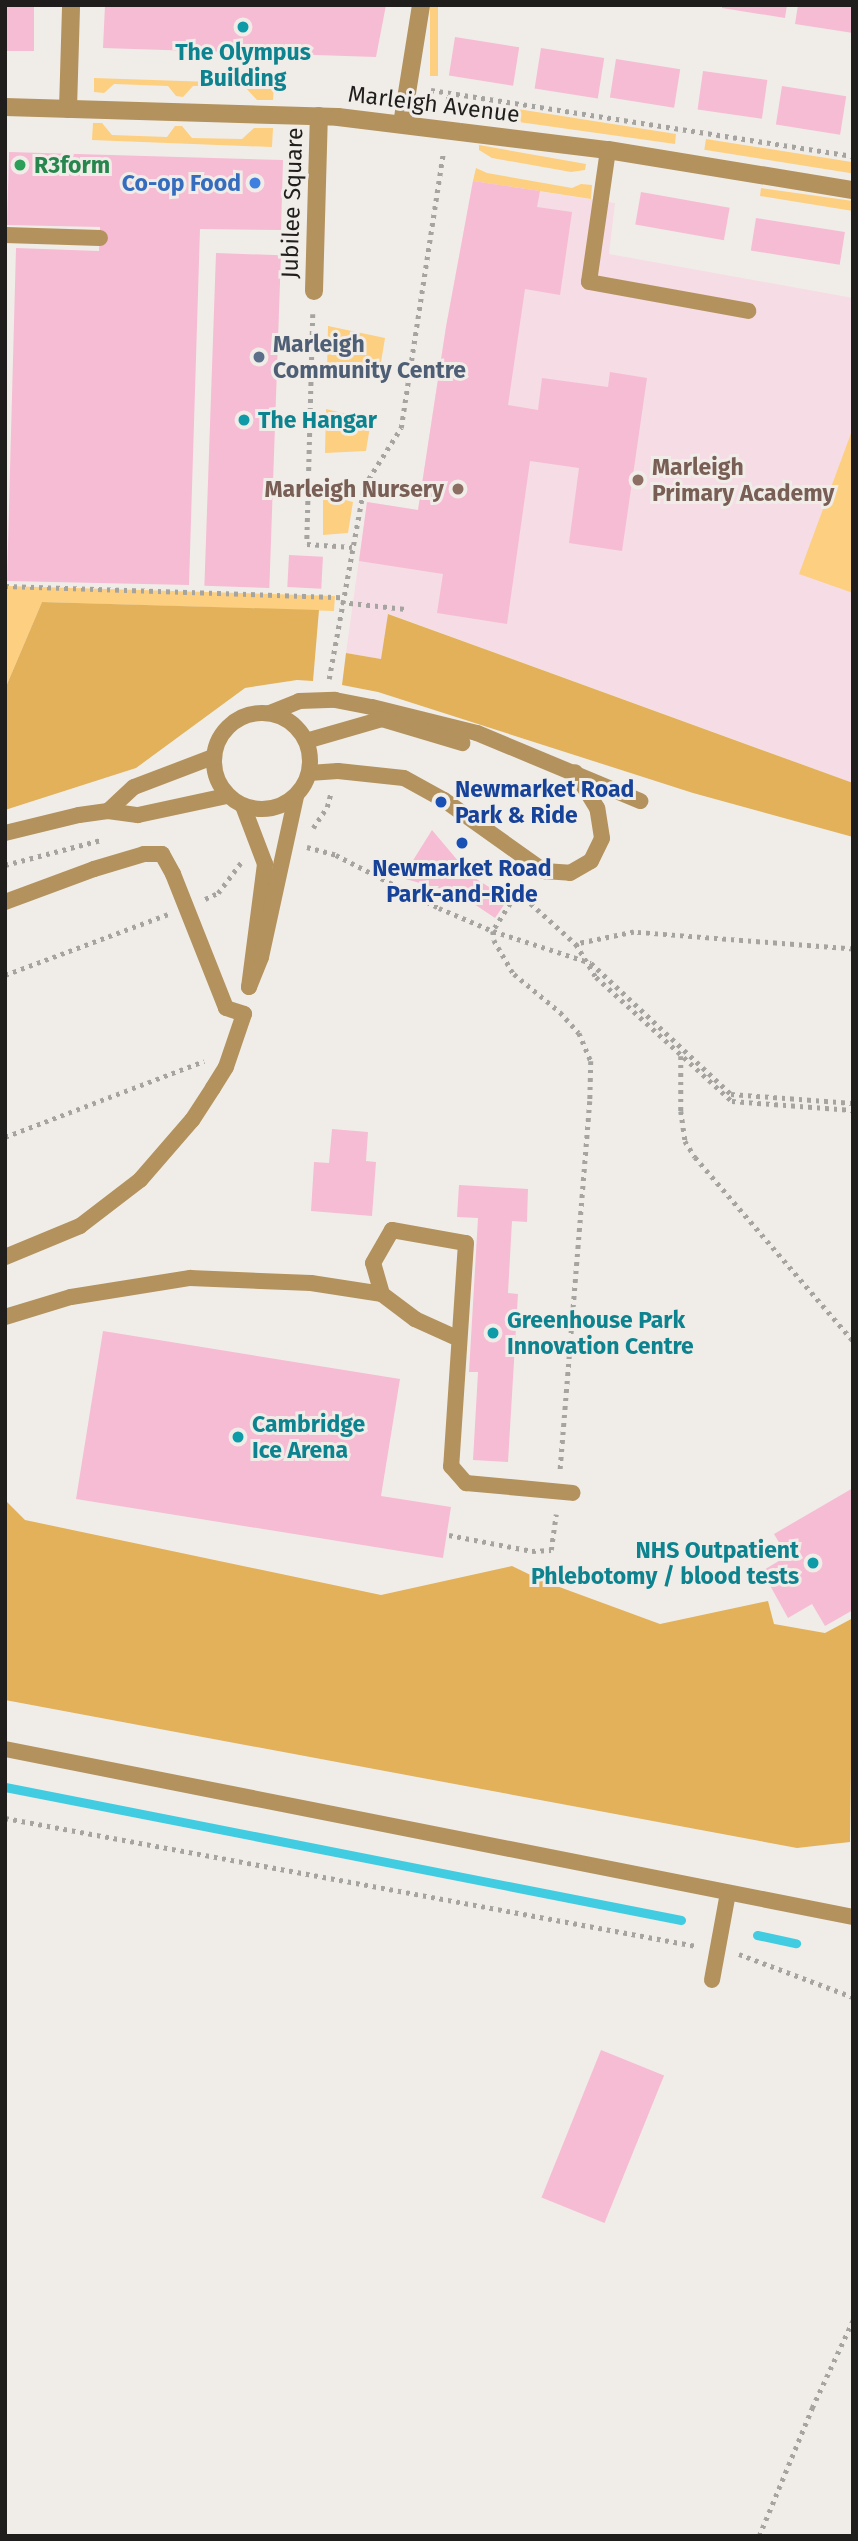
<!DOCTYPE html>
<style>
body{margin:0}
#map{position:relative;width:858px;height:2541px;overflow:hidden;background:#f0ede8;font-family:"Fira Sans",sans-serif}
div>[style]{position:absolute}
.education>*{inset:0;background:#f6dce4}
.green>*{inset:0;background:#fdcf80;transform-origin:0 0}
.forest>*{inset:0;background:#e2b15a}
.stream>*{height:9px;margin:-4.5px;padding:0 4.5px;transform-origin:4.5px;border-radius:4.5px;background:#41cce2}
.building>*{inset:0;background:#f6bcd3;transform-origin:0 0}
.path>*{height:4.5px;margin-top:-2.25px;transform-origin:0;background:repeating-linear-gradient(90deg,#a6a4a0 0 3.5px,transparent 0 8.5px)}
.service>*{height:16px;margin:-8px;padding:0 8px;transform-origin:8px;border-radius:8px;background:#b3925d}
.service>.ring{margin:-8px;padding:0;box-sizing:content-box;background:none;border:16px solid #b3925d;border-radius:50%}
.minor>*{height:18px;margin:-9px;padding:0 9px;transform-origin:9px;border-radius:9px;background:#b3925d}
.dots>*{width:19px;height:19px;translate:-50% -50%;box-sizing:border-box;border:4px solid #f0ede8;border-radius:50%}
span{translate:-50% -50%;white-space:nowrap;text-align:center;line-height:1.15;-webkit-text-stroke:6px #f0ede8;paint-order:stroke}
.culture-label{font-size:23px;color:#0d838f;font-weight:700}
.left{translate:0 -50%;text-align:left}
.right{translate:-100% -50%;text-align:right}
.street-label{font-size:23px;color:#1f1e1c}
.leisure-label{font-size:23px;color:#27864d;font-weight:700}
.shop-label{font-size:23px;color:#366cbe;font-weight:700}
.service-label{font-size:23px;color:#4e5e75;font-weight:700}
.education-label{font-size:23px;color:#785e54;font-weight:700}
.transit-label{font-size:23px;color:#164399;font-weight:700}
.frame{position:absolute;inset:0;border:7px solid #1f1e1c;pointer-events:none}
</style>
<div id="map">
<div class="education">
<i style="clip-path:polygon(473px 181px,615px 203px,609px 254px,853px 298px,853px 783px,389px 614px,381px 659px,346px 653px,367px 502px,418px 510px,446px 326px)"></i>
</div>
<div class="green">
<i style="left:430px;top:5px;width:8px;height:71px"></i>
<i style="clip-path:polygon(94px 78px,274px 84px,273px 100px,257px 100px,244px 86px,193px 86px,183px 97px,176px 96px,168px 86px,114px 84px,104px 93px,94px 92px)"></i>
<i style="clip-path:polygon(485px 104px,676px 134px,675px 144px,483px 117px)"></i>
<i style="clip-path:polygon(93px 123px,102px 123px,112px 135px,167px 137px,175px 126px,182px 126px,192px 138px,242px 139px,254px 128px,273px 128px,272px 147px,92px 140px)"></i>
<i style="left:706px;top:139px;width:149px;height:11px;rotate:9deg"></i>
<i style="clip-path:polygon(479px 145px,586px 164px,585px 170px,571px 172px,492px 158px,479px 150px)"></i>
<i style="clip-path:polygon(476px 168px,487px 173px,572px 188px,581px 184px,592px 185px,591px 199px,473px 181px)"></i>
<i style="clip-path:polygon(761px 188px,853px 201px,853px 211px,760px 196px)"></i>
<i style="clip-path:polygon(328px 326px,385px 338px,380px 368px,327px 372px)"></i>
<i style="clip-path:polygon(326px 409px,371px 420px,366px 451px,325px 453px)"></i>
<i style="clip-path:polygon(853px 428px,853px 593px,799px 574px)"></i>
<i style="clip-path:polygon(323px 494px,353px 502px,348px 533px,323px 535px)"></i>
<i style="clip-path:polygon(7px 586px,335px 596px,334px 611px,42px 602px,5px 689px)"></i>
</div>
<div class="forest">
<i style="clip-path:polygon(42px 602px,319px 610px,313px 681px,297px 680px,245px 688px,136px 768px,5px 810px,5px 689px)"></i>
<i style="clip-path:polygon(388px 614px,853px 783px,853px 837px,693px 793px,378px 692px,342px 685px,346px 653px,381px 659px)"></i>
<i style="clip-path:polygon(5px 1500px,25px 1520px,381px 1595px,512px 1566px,543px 1581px,660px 1624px,768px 1601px,774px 1624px,825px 1633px,853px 1618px,850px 1842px,797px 1848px,5px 1700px)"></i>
</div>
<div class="stream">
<i style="left:5px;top:1787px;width:689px;rotate:11.13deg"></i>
<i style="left:757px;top:1935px;width:40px;rotate:12deg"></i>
</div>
<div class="building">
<i style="left:5px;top:5px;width:29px;height:46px"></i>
<i style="clip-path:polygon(105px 5px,386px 5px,376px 57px,103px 48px)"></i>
<i style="clip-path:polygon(722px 5px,787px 5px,785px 18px,722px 8px)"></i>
<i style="clip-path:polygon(798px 5px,853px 5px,853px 33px,795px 24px)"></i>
<i style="left:455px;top:37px;width:65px;height:39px;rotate:9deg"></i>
<i style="left:541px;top:48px;width:64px;height:41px;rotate:9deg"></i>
<i style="left:616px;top:59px;width:65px;height:39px;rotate:9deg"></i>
<i style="left:703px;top:71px;width:65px;height:39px;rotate:8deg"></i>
<i style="left:782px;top:86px;width:65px;height:39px;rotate:9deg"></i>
<i style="clip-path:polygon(9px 152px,283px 160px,281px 230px,200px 229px,189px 585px,7px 581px,16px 248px,99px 251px,100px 227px,7px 225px)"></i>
<i style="clip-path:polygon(473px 181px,540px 191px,537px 207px,572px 212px,560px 295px,525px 289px,508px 405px,538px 410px,542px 378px,608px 387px,610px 372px,647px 378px,622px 551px,569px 543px,579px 468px,530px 461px,507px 624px,437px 613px,443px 574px,359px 561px,367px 502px,418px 510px,446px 327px)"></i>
<i style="left:641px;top:192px;width:90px;height:33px;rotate:10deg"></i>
<i style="left:756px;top:218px;width:90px;height:33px;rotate:9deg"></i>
<i style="left:216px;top:253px;width:65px;height:333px;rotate:2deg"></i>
<i style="left:289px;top:555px;width:34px;height:32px;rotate:3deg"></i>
<i style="clip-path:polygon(432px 830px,470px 875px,508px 899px,495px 918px,459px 894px,402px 878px)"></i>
<i style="clip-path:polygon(332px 1129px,368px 1132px,366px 1161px,376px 1162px,372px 1216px,311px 1211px,314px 1162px,329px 1163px)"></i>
<i style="clip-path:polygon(459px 1185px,528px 1189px,527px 1222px,512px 1221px,508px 1293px,518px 1294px,508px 1462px,473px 1460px,478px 1372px,469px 1372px,478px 1218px,457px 1217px)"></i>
<i style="clip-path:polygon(103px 1331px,400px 1379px,381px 1496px,451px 1507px,443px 1558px,76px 1499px)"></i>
<i style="clip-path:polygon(853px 1488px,853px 1610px,825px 1626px,812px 1604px,788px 1618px,762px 1571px,787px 1556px,774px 1534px)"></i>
<i style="left:601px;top:2050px;width:68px;height:159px;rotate:22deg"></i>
</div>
<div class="path">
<i style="left:431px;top:90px;width:427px;rotate:8.9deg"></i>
<i style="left:447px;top:109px;width:16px;rotate:-83deg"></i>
<i style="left:313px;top:314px;width:230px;rotate:91.5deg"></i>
<i style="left:307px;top:544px;width:45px;rotate:3.8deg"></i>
<i style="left:5px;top:586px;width:337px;rotate:1.9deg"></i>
<i style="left:341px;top:602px;width:65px;rotate:6.1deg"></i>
<i style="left:329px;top:679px;width:196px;rotate:-79.7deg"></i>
<i style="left:364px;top:486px;width:69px;rotate:-57.5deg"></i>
<i style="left:401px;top:428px;width:279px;rotate:-81.3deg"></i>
<i style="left:313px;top:828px;width:25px;rotate:-56deg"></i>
<i style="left:327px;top:807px;width:16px;rotate:-75deg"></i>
<i style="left:307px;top:847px;width:30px;rotate:15deg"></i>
<i style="left:336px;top:855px;width:116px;rotate:27.2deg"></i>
<i style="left:439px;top:908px;width:59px;rotate:23.1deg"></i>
<i style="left:493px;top:931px;width:103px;rotate:18.1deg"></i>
<i style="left:591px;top:963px;width:192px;rotate:43.1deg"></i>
<i style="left:731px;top:1094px;width:122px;rotate:4.2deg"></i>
<i style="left:5px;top:865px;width:99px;rotate:-14.6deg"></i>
<i style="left:524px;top:882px;width:58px;rotate:122.3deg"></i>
<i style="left:493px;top:931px;width:9px;rotate:84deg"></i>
<i style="left:494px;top:940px;width:39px;rotate:60deg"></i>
<i style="left:514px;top:974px;width:60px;rotate:39.6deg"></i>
<i style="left:560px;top:1012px;width:28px;rotate:48deg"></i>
<i style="left:579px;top:1033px;width:30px;rotate:67deg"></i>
<i style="left:591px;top:1061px;width:40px;rotate:91.4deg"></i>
<i style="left:590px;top:1101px;width:370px;rotate:94.6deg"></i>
<i style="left:518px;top:892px;width:81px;rotate:42deg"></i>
<i style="left:205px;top:899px;width:14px;rotate:-25deg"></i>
<i style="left:218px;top:893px;width:40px;rotate:-53deg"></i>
<i style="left:853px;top:949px;width:220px;rotate:-175.6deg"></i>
<i style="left:634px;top:932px;width:59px;rotate:168.3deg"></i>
<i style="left:576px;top:944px;width:39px;rotate:59deg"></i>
<i style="left:596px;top:977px;width:184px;rotate:42.4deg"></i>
<i style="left:732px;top:1101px;width:121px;rotate:4.3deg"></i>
<i style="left:5px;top:975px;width:174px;rotate:-20.5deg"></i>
<i style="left:681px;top:1056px;width:55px;rotate:90deg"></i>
<i style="left:681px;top:1111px;width:30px;rotate:82deg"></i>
<i style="left:685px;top:1141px;width:19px;rotate:58deg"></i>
<i style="left:695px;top:1157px;width:243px;rotate:49.3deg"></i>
<i style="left:5px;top:1137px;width:213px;rotate:-20.9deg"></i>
<i style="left:449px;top:1535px;width:85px;rotate:10.9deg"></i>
<i style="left:532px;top:1551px;width:19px;rotate:-3deg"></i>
<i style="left:551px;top:1550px;width:36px;rotate:-82deg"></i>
<i style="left:5px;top:1818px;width:703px;rotate:10.49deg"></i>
<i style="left:739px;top:1954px;width:122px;rotate:20.7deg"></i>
<i style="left:759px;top:2536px;width:139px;rotate:-67.5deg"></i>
<i style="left:812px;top:2408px;width:97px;rotate:-65deg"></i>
</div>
<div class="service">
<i style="left:608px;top:150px;width:133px;rotate:98.2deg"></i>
<i style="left:589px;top:282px;width:162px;rotate:10.3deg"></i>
<i style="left:5px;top:235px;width:95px;rotate:1.8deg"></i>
<i class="ring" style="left:214px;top:713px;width:80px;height:80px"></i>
<i style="left:270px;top:713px;width:31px;rotate:-22deg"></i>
<i style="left:299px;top:701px;width:36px;rotate:-2deg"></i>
<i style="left:335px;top:700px;width:38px;rotate:11deg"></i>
<i style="left:372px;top:707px;width:108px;rotate:13.9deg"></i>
<i style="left:477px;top:733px;width:177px;rotate:22.6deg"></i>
<i style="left:306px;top:741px;width:79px;rotate:-16.1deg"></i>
<i style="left:382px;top:719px;width:84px;rotate:16.7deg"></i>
<i style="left:309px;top:773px;width:29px;rotate:-4deg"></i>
<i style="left:338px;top:771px;width:66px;rotate:6.1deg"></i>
<i style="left:404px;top:778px;width:46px;rotate:28.8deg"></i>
<i style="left:444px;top:800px;width:123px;rotate:35.4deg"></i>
<i style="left:544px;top:871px;width:26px;rotate:4deg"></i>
<i style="left:570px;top:873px;width:24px;rotate:-30deg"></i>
<i style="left:591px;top:861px;width:25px;rotate:-64deg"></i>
<i style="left:602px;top:838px;width:30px;rotate:-99deg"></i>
<i style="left:597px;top:808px;width:42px;rotate:-121.4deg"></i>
<i style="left:243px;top:806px;width:62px;rotate:69.2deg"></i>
<i style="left:265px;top:864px;width:124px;rotate:97.4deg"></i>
<i style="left:249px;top:987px;width:32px;rotate:-68deg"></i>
<i style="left:261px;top:957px;width:165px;rotate:-77.7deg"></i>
<i style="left:108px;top:811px;width:35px;rotate:-43deg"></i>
<i style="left:134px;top:787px;width:85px;rotate:-20.8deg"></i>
<i style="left:5px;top:833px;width:76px;rotate:-13.7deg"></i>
<i style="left:79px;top:815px;width:29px;rotate:-8deg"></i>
<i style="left:108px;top:811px;width:30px;rotate:8deg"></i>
<i style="left:138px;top:815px;width:91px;rotate:-12.1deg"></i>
<i style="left:5px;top:902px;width:95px;rotate:-20.3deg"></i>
<i style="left:94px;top:869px;width:52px;rotate:-16.7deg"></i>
<i style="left:144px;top:854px;width:18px"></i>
<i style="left:162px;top:854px;width:23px;rotate:61deg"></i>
<i style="left:173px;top:874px;width:144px;rotate:68.4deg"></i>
<i style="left:226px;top:1008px;width:19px;rotate:18deg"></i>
<i style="left:244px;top:1014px;width:56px;rotate:108.8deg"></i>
<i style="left:226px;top:1067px;width:25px;rotate:122deg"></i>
<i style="left:213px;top:1088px;width:38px;rotate:123deg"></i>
<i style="left:192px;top:1120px;width:79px;rotate:130.9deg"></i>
<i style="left:140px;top:1180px;width:76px;rotate:142.5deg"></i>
<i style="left:80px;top:1226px;width:81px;rotate:157.5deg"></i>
<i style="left:5px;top:1317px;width:69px;rotate:-16.9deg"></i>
<i style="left:71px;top:1297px;width:121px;rotate:-9.1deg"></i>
<i style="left:190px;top:1278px;width:121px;rotate:2.4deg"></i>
<i style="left:311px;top:1283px;width:72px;rotate:8.8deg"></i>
<i style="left:459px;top:1339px;width:48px;rotate:-155.6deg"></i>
<i style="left:415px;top:1319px;width:41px;rotate:-142.9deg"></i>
<i style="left:382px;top:1294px;width:32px;rotate:-106deg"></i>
<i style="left:373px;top:1263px;width:38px;rotate:-60deg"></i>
<i style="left:392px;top:1230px;width:75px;rotate:10deg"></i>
<i style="left:466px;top:1243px;width:224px;rotate:93.8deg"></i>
<i style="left:451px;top:1466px;width:23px;rotate:49deg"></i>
<i style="left:466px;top:1483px;width:107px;rotate:5.3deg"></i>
<i style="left:5px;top:1749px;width:864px;rotate:11.21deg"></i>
<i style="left:712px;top:1980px;width:88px;rotate:-79.6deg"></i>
</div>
<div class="minor">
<i style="left:5px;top:107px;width:333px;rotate:1.7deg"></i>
<i style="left:338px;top:117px;width:272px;rotate:7deg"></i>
<i style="left:608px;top:150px;width:248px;rotate:9.3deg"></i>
<i style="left:68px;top:109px;width:104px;rotate:-88.3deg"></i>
<i style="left:402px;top:124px;width:121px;rotate:-80.9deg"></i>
<i style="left:314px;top:291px;width:175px;rotate:-88.4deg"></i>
</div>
<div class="dots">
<i style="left:243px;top:27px;background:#0f9aa8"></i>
<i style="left:20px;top:165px;background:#2e9e5b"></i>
<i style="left:255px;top:183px;background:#3f7fe0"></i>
<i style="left:259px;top:357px;background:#5c6f8a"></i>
<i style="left:244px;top:420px;background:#0f9aa8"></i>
<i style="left:638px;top:480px;background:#8d6e63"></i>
<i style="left:458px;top:489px;background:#8d6e63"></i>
<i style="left:441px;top:802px;background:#1a4fb4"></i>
<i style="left:462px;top:843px;background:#1a4fb4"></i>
<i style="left:493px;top:1333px;background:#0f9aa8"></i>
<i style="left:238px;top:1437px;background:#0f9aa8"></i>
<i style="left:813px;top:1563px;background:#0f9aa8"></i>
</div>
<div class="culture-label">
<span style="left:243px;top:65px">The Olympus<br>Building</span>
<span class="left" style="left:258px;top:420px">The Hangar</span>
<span class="left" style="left:507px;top:1333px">Greenhouse Park<br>Innovation Centre</span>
<span class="left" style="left:252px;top:1437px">Cambridge<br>Ice Arena</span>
<span class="right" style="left:799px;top:1563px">NHS Outpatient<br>Phlebotomy / blood tests</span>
</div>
<div class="street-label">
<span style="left:434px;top:104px;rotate:7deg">Marleigh Avenue</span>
<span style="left:292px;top:203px;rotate:-88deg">Jubilee Square</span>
</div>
<div class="leisure-label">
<span class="left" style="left:34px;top:165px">R3form</span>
</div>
<div class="shop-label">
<span class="right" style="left:241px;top:183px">Co-op Food</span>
</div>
<div class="service-label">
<span class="left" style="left:273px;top:357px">Marleigh<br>Community Centre</span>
</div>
<div class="education-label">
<span class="left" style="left:652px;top:480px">Marleigh<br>Primary Academy</span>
<span class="right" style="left:444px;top:489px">Marleigh Nursery</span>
</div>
<div class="transit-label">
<span class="left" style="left:455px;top:802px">Newmarket Road<br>Park &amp; Ride</span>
<span style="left:462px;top:881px">Newmarket Road<br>Park-and-Ride</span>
</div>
<div class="frame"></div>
</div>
